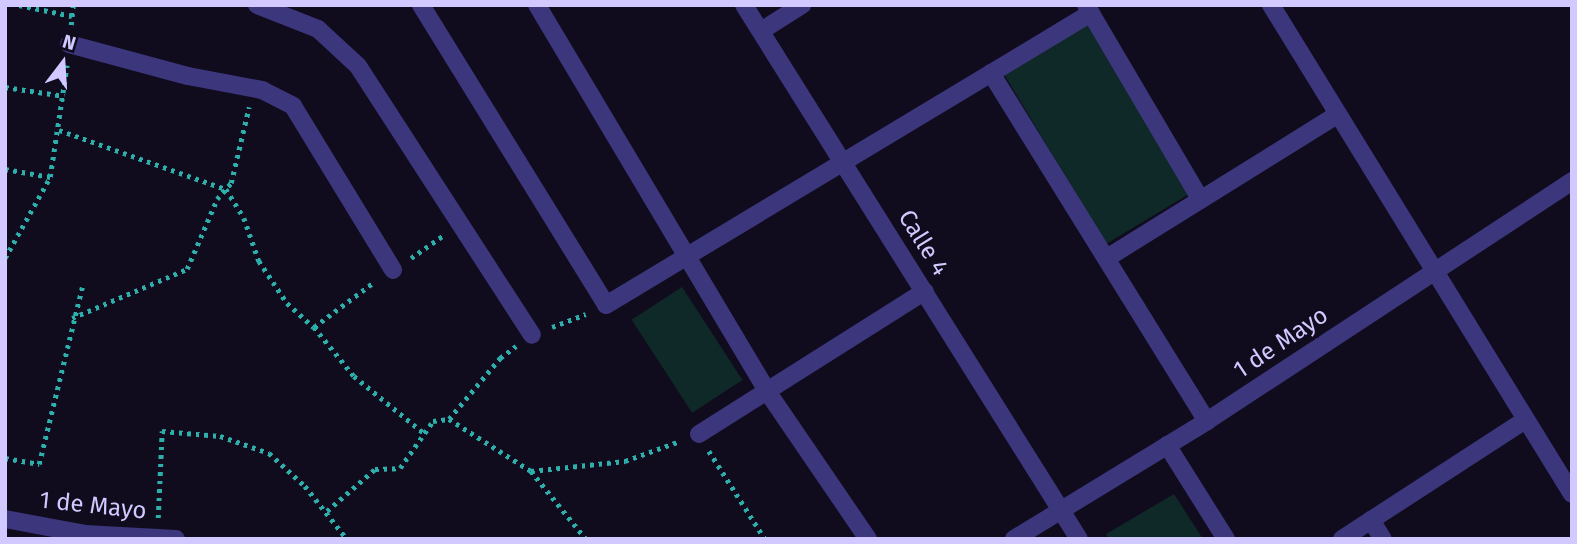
<!DOCTYPE html>
<style>
body{margin:0}
#map{position:relative;width:1577px;height:544px;overflow:hidden;background:#100c1e;font-family:"Fira Sans",sans-serif}
div>[style]{position:absolute}
.green>*{inset:0;background:#0f2828;transform-origin:0 0}
.path>*{height:4.5px;margin-top:-2.25px;transform-origin:0;background:repeating-linear-gradient(90deg,#2dafac 0 3.5px,transparent 0 8.5px)}
.street>*{height:18px;margin:-9px;padding:0 9px;transform-origin:9px;border-radius:9px;background:#3c367d}
span{translate:-50% -50%;white-space:nowrap;text-align:center;line-height:1.15;-webkit-text-stroke:7px #100c1e;paint-order:stroke}
.street-label{font-size:24px;color:#d1c9ff}
.frame{position:absolute;inset:0;border:7px solid #d1c9ff;pointer-events:none}
.north{position:absolute;left:28px;top:28px;width:70px;height:70px;-webkit-text-stroke:5px #100c1e;paint-order:stroke;rotate:17deg;font-size:19px;font-weight:700;line-height:28px;text-align:center;color:#d1c9ff}
.north::after{content:'';display:block;margin:auto;width:24px;height:32px;background:#d1c9ff;clip-path:polygon(50% 0,100% 100%,50% 72%,0 100%)}
</style>
<div id="map">
<div class="green">
<i style="left:1087px;top:22px;width:200px;height:98px;rotate:59deg"></i>
<i style="left:682px;top:287px;width:111px;height:60px;rotate:57deg"></i>
<i style="clip-path:polygon(1174px 494px,1203px 539px,1109px 539px,1106px 534px)"></i>
</div>
<div class="path">
<i style="left:19px;top:5px;width:54px;rotate:11.7deg"></i>
<i style="left:71px;top:25px;width:20px;rotate:-84deg"></i>
<i style="left:5px;top:87px;width:60px;rotate:8.7deg"></i>
<i style="left:59px;top:130px;width:177px;rotate:19.5deg"></i>
<i style="left:226px;top:189px;width:34px;rotate:58deg"></i>
<i style="left:244px;top:218px;width:46px;rotate:70.8deg"></i>
<i style="left:259px;top:261px;width:50px;rotate:56.3deg"></i>
<i style="left:287px;top:303px;width:36px;rotate:42deg"></i>
<i style="left:314px;top:327px;width:63px;rotate:50.8deg"></i>
<i style="left:354px;top:376px;width:92px;rotate:39.2deg"></i>
<i style="left:5px;top:169px;width:46px;rotate:10.1deg"></i>
<i style="left:5px;top:258px;width:93px;rotate:-60.9deg"></i>
<i style="left:50px;top:177px;width:113px;rotate:-81.4deg"></i>
<i style="left:411px;top:258px;width:40px;rotate:-34.9deg"></i>
<i style="left:72px;top:318px;width:125px;rotate:-23.1deg"></i>
<i style="left:187px;top:269px;width:76px;rotate:-66.8deg"></i>
<i style="left:217px;top:199px;width:21px;rotate:-49deg"></i>
<i style="left:231px;top:183px;width:78px;rotate:-76.7deg"></i>
<i style="left:314px;top:327px;width:75px;rotate:-36.9deg"></i>
<i style="left:552px;top:327px;width:36px;rotate:-21deg"></i>
<i style="left:449px;top:419px;width:97px;rotate:32.4deg"></i>
<i style="left:531px;top:471px;width:87px;rotate:51deg"></i>
<i style="left:709px;top:451px;width:104px;rotate:57.5deg"></i>
<i style="left:5px;top:458px;width:35px;rotate:10deg"></i>
<i style="left:39px;top:464px;width:182px;rotate:-76.3deg"></i>
<i style="left:531px;top:471px;width:95px;rotate:-6.1deg"></i>
<i style="left:625px;top:461px;width:59px;rotate:-20deg"></i>
<i style="left:327px;top:511px;width:64px;rotate:-41.2deg"></i>
<i style="left:375px;top:469px;width:25px;rotate:-2deg"></i>
<i style="left:400px;top:468px;width:57px;rotate:-54.9deg"></i>
<i style="left:433px;top:421px;width:16px;rotate:-7deg"></i>
<i style="left:449px;top:419px;width:80px;rotate:-50.1deg"></i>
<i style="left:500px;top:358px;width:20px;rotate:-37deg"></i>
<i style="left:158px;top:518px;width:87px;rotate:-87.4deg"></i>
<i style="left:162px;top:431px;width:58px;rotate:4.9deg"></i>
<i style="left:220px;top:436px;width:52px;rotate:19.1deg"></i>
<i style="left:269px;top:453px;width:49px;rotate:42.5deg"></i>
<i style="left:305px;top:486px;width:68px;rotate:51.6deg"></i>
</div>
<div class="street">
<i style="left:257px;top:5px;width:66px;rotate:21.5deg"></i>
<i style="left:318px;top:29px;width:54px;rotate:42.8deg"></i>
<i style="left:358px;top:66px;width:320px;rotate:57.1deg"></i>
<i style="left:421px;top:5px;width:352px;rotate:58.3deg"></i>
<i style="left:606px;top:305px;width:566px;rotate:-31.05deg"></i>
<i style="left:537px;top:5px;width:449px;rotate:59.2deg"></i>
<i style="left:767px;top:391px;width:179px;rotate:55.7deg"></i>
<i style="left:744px;top:5px;width:630px;rotate:57.9deg"></i>
<i style="left:1086px;top:5px;width:226px;rotate:59.5deg"></i>
<i style="left:1271px;top:5px;width:574px;rotate:58.39deg"></i>
<i style="left:761px;top:31px;width:49px;rotate:-32.4deg"></i>
<i style="left:69px;top:44px;width:123px;rotate:15.1deg"></i>
<i style="left:188px;top:76px;width:75px;rotate:10.7deg"></i>
<i style="left:262px;top:90px;width:35px;rotate:27deg"></i>
<i style="left:293px;top:106px;width:192px;rotate:58.6deg"></i>
<i style="left:991px;top:73px;width:410px;rotate:58.2deg"></i>
<i style="left:1107px;top:258px;width:272px;rotate:-31.9deg"></i>
<i style="left:699px;top:434px;width:267px;rotate:-32.3deg"></i>
<i style="left:1167px;top:445px;width:111px;rotate:57.9deg"></i>
<i style="left:5px;top:519px;width:81px;rotate:10.6deg"></i>
<i style="left:85px;top:534px;width:91px;rotate:3.1deg"></i>
<i style="left:1371px;top:520px;width:22px;rotate:58deg"></i>
<i style="left:1014px;top:539px;width:226px;rotate:-31.4deg"></i>
<i style="left:1207px;top:421px;width:437px;rotate:-33.3deg"></i>
<i style="left:1342px;top:539px;width:217px;rotate:-33deg"></i>
</div>
<div class="street-label">
<span style="left:923px;top:243px;rotate:58deg">Calle 4</span>
<span style="left:1281px;top:343px;rotate:-34deg">1 de Mayo</span>
<span style="left:93px;top:506px;rotate:6deg">1 de Mayo</span>
</div>
<div class="frame"></div>
<div class="north">N</div>
</div>
